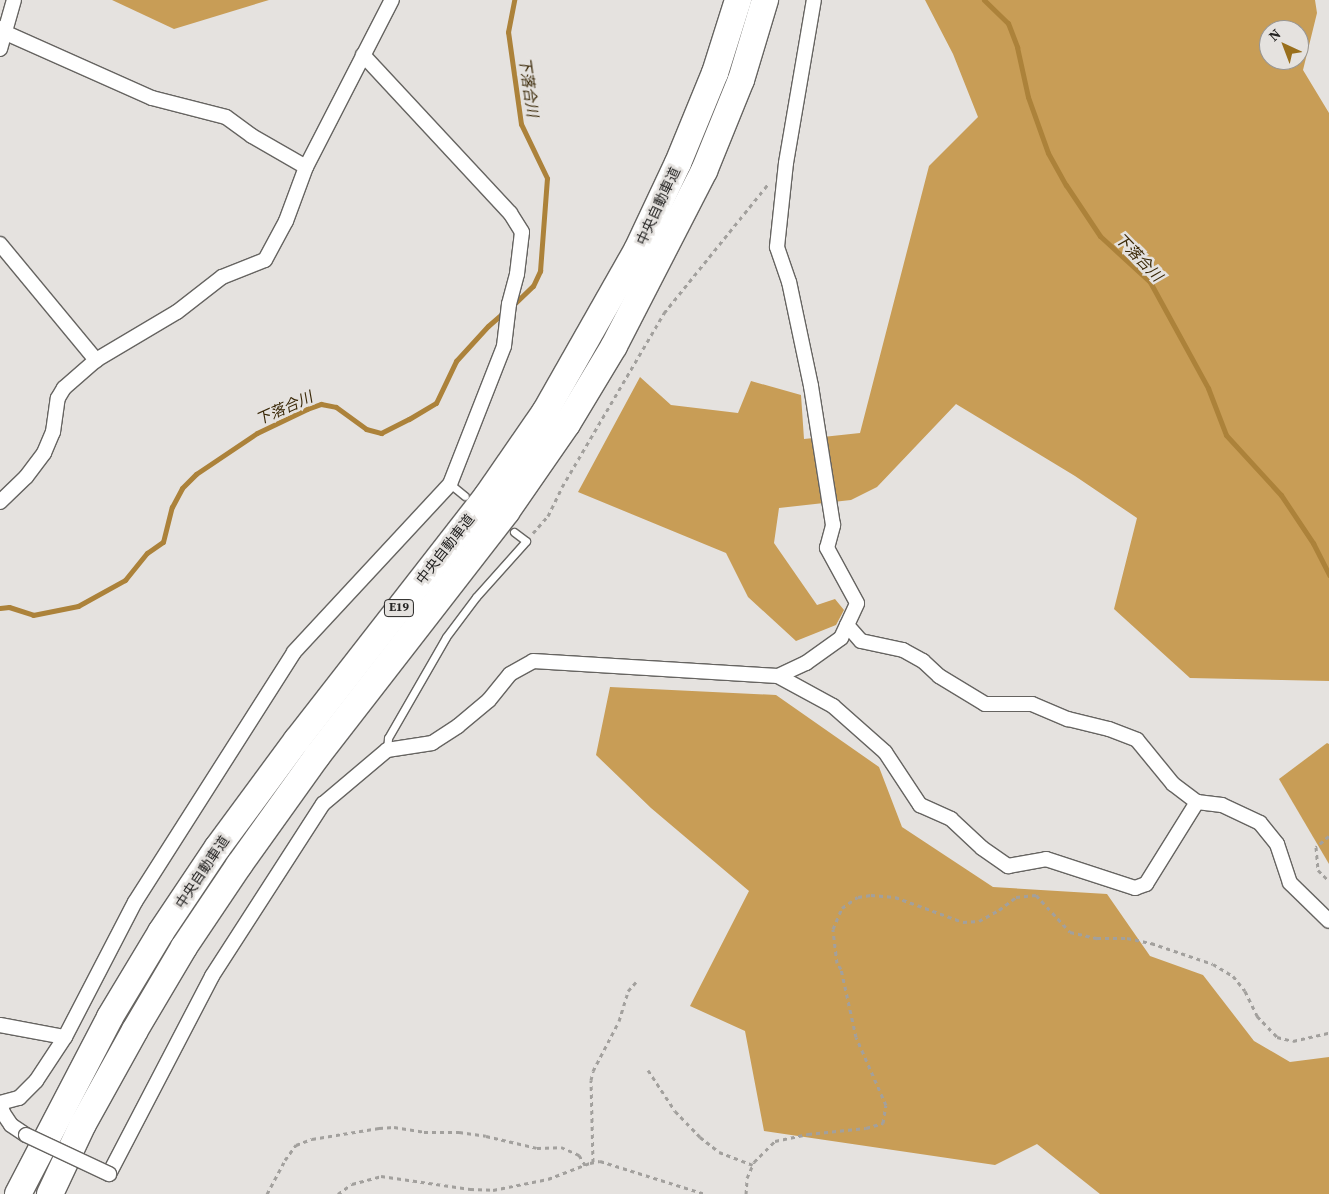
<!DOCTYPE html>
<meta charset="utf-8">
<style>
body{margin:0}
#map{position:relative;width:1329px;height:1194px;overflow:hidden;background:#e5e2df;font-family:"Source Serif 4","Noto Sans JP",serif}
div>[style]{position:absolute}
.forest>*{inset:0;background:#c89d56}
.stream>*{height:5px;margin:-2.5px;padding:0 2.5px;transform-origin:2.5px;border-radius:2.5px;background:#ac823a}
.path>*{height:3px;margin-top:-1.5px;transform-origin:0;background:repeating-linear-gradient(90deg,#a2a09d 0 4px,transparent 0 8px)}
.roads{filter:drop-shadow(1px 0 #666461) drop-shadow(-1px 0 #666461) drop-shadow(0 1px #666461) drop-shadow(0 -1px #666461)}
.service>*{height:7px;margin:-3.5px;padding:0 3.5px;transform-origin:3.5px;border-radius:3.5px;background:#fff}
.minor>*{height:14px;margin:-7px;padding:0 7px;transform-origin:7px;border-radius:7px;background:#fff}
.motorway>*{height:26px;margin:-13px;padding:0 13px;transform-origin:13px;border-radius:13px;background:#fff}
.bridges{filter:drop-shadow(1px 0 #666461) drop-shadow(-1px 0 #666461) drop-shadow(0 1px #666461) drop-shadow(0 -1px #666461)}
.minor-bridge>*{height:14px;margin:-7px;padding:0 7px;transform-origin:7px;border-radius:7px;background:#fff}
span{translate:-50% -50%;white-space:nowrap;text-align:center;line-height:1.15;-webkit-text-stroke:5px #e5e2df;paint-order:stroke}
.shield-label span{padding:1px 4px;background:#e5e2df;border:1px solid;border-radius:4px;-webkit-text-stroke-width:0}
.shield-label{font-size:12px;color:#252423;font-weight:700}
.street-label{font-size:14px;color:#252423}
.water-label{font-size:15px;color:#3a2807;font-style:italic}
.north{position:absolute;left:1259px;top:20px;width:50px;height:50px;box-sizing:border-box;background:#e5e2df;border:1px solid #989694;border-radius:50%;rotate:317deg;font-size:14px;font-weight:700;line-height:20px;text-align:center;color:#252423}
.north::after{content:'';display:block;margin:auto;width:18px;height:22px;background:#996f1c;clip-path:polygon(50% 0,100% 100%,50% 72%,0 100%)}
</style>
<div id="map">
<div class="forest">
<i style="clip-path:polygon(112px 0,269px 0,174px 29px)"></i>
<i style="clip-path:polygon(evenodd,925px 0,1315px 0,1317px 13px,1303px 70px,1329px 113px,1329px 681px,1190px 678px,1114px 609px,1137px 518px,1075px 476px,956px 404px,877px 487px,851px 500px,779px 508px,774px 543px,817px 605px,835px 599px,844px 610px,836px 625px,796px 641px,748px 597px,726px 553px,578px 492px,640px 377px,671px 405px,738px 413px,751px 381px,801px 395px,804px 439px,860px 433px,929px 166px,978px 117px,953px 54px,925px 0,1269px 30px,1299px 30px,1299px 60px,1269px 60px,1269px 30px)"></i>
<i style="clip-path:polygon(610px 687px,776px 695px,879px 767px,902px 827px,993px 887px,1107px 894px,1150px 956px,1203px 975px,1254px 1041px,1290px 1062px,1329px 1057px,1329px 1194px,1100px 1194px,1037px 1144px,995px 1165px,764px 1131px,745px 1031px,690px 1006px,749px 891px,651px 808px,596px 755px)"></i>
<i style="clip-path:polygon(1327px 743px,1329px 744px,1329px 864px,1279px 779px)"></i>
</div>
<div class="stream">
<i style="left:984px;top:0;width:33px;rotate:44deg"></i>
<i style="left:1008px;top:23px;width:26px;rotate:69deg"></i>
<i style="left:1017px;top:47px;width:51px;rotate:77.6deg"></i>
<i style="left:1028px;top:97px;width:59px;rotate:70.3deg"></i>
<i style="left:1048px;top:153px;width:37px;rotate:61deg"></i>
<i style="left:1066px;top:185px;width:61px;rotate:56.3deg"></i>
<i style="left:1100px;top:236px;width:68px;rotate:42.6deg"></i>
<i style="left:1150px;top:282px;width:121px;rotate:61.3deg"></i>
<i style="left:1208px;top:388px;width:50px;rotate:69deg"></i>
<i style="left:1226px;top:435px;width:81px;rotate:47.5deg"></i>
<i style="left:1281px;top:495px;width:58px;rotate:56.3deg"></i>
<i style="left:1313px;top:543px;width:36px;rotate:63deg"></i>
<i style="left:512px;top:306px;width:29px;rotate:-44deg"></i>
<i style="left:533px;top:286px;width:17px;rotate:-65deg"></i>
<i style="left:540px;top:271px;width:93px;rotate:-85.7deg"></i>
<i style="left:547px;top:178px;width:60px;rotate:-115.7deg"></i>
<i style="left:521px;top:124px;width:93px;rotate:-98deg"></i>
<i style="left:508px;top:32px;width:33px;rotate:-79deg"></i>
<i style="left:0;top:608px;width:9px;rotate:-6deg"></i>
<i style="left:9px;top:607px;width:25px;rotate:18deg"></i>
<i style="left:33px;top:615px;width:46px;rotate:-11.3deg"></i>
<i style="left:78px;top:606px;width:54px;rotate:-29deg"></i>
<i style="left:125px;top:580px;width:35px;rotate:-51deg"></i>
<i style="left:147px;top:553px;width:19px;rotate:-35deg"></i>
<i style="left:163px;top:542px;width:36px;rotate:-76deg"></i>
<i style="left:172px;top:507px;width:21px;rotate:-62deg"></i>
<i style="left:182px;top:488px;width:20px;rotate:-45deg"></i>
<i style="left:196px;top:474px;width:73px;rotate:-33.9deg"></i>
<i style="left:257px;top:433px;width:55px;rotate:-25.6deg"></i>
<i style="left:307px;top:409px;width:15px;rotate:-20deg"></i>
<i style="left:321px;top:404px;width:15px;rotate:11deg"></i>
<i style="left:336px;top:407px;width:37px;rotate:36deg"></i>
<i style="left:366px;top:429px;width:16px;rotate:15deg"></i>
<i style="left:381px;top:433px;width:31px;rotate:-27deg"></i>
<i style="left:409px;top:419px;width:31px;rotate:-31deg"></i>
<i style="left:436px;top:403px;width:47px;rotate:-64.5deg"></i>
<i style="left:456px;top:361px;width:47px;rotate:-47.6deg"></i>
<i style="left:488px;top:326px;width:23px;rotate:-41deg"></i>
</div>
<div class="path">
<i style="left:533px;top:533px;width:23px;rotate:-49deg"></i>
<i style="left:548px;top:516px;width:32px;rotate:-64deg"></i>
<i style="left:562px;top:487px;width:202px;rotate:-59.6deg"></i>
<i style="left:664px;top:313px;width:167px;rotate:-51.1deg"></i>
<i style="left:1329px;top:836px;width:17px;rotate:140deg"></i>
<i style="left:1316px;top:847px;width:23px;rotate:85deg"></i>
<i style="left:1318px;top:870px;width:16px;rotate:45deg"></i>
<i style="left:648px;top:1070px;width:49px;rotate:56.6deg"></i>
<i style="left:675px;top:1111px;width:36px;rotate:46deg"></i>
<i style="left:700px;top:1137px;width:24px;rotate:38deg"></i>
<i style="left:719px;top:1152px;width:36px;rotate:21deg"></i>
<i style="left:593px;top:1162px;width:82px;rotate:-91.4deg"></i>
<i style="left:591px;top:1080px;width:9px;rotate:-77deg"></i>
<i style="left:593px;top:1071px;width:56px;rotate:-62.5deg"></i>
<i style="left:619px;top:1021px;width:31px;rotate:-73deg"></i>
<i style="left:628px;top:991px;width:12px;rotate:-48deg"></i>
<i style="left:267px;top:1194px;width:38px;rotate:-62deg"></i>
<i style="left:285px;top:1160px;width:19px;rotate:-54deg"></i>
<i style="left:296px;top:1145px;width:17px;rotate:-21deg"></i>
<i style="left:312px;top:1139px;width:68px;rotate:-9.3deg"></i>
<i style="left:379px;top:1128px;width:15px;rotate:-4deg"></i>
<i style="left:394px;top:1127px;width:30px;rotate:9deg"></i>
<i style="left:424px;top:1132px;width:35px"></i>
<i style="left:459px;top:1132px;width:27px;rotate:8deg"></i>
<i style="left:486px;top:1136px;width:52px;rotate:13.2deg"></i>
<i style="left:537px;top:1148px;width:24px;rotate:-2deg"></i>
<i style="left:561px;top:1147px;width:20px;rotate:24deg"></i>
<i style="left:579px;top:1155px;width:12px;rotate:59deg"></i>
<i style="left:338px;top:1194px;width:17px;rotate:-36deg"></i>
<i style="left:352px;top:1184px;width:30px;rotate:-15deg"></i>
<i style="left:381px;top:1176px;width:90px;rotate:8.3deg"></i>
<i style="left:470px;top:1189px;width:23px;rotate:2deg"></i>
<i style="left:493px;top:1190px;width:56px;rotate:-11.3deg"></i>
<i style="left:548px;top:1179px;width:45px;rotate:-20.9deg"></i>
<i style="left:590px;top:1163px;width:10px;rotate:-11deg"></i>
<i style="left:600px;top:1161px;width:110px;rotate:17.4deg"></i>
<i style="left:746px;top:1194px;width:16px;rotate:-86deg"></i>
<i style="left:747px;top:1178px;width:17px;rotate:-66deg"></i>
<i style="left:754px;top:1162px;width:30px;rotate:-45deg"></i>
<i style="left:775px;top:1141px;width:34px;rotate:-12deg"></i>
<i style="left:808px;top:1134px;width:58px;rotate:-5.9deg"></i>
<i style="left:866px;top:1128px;width:18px;rotate:-16deg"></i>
<i style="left:883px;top:1123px;width:18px;rotate:-81deg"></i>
<i style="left:886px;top:1105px;width:74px;rotate:-113.8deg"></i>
<i style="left:856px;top:1037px;width:70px;rotate:-102.4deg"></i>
<i style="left:841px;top:969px;width:7px;rotate:-124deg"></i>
<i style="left:837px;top:963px;width:34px;rotate:-97deg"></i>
<i style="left:833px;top:929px;width:23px;rotate:-67deg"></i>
<i style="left:842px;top:908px;width:19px;rotate:-35deg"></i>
<i style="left:858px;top:897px;width:13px;rotate:-9deg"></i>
<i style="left:871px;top:895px;width:24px;rotate:5deg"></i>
<i style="left:895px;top:897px;width:72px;rotate:20.2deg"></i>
<i style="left:963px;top:922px;width:16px;rotate:-4deg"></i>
<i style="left:979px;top:921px;width:23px;rotate:-29deg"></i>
<i style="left:999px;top:910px;width:21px;rotate:-37deg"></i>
<i style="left:1016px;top:897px;width:20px;rotate:-6deg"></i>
<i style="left:1036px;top:895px;width:50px;rotate:47.4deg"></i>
<i style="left:1070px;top:932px;width:28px;rotate:13deg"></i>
<i style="left:1097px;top:938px;width:30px"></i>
<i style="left:1127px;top:938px;width:25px;rotate:12deg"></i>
<i style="left:1151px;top:943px;width:65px;rotate:18.7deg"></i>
<i style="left:1213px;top:964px;width:23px;rotate:31deg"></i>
<i style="left:1233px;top:976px;width:19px;rotate:51deg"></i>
<i style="left:1245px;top:991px;width:28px;rotate:64deg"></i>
<i style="left:1257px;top:1016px;width:29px;rotate:46deg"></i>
<i style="left:1277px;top:1037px;width:16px;rotate:14deg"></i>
<i style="left:1293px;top:1041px;width:37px;rotate:-13deg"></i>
</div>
<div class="roads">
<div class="service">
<i style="left:450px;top:484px;width:19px;rotate:39deg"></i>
<i style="left:387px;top:750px;width:12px;rotate:-85deg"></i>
<i style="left:388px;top:738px;width:116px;rotate:-60.1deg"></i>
<i style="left:446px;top:637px;width:50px;rotate:-53.1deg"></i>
<i style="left:476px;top:597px;width:75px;rotate:-48.2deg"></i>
<i style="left:526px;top:541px;width:15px;rotate:-143deg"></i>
</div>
<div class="minor">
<i style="left:0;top:28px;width:8px;rotate:40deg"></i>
<i style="left:6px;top:33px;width:160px;rotate:24deg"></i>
<i style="left:152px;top:98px;width:76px;rotate:14.4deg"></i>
<i style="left:226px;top:117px;width:32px;rotate:36deg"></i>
<i style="left:252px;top:136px;width:62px;rotate:29.9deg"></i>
<i style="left:0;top:49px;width:51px;rotate:-74.1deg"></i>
<i style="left:0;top:244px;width:151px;rotate:50.4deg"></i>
<i style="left:0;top:502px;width:36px;rotate:-44deg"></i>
<i style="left:26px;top:477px;width:30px;rotate:-53deg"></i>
<i style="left:44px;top:453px;width:23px;rotate:-67deg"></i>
<i style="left:53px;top:432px;width:34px;rotate:-82deg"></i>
<i style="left:58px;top:398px;width:12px;rotate:-59deg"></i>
<i style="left:64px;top:388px;width:43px;rotate:-41.2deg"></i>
<i style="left:96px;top:360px;width:94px;rotate:-30.7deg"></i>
<i style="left:177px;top:312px;width:57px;rotate:-37.9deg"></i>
<i style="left:222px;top:277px;width:46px;rotate:-21.6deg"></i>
<i style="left:265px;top:260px;width:44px;rotate:-61.7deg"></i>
<i style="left:286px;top:221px;width:58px;rotate:-69.7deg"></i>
<i style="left:306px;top:167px;width:188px;rotate:-62.8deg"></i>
<i style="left:847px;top:625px;width:21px;rotate:49deg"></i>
<i style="left:861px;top:641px;width:43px;rotate:12.1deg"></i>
<i style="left:903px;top:650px;width:23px;rotate:29deg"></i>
<i style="left:923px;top:661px;width:22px;rotate:43deg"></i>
<i style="left:939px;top:676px;width:54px;rotate:31.3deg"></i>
<i style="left:985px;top:704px;width:47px"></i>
<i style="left:1032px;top:704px;width:39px;rotate:23deg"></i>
<i style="left:1068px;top:719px;width:42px;rotate:13.7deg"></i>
<i style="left:1109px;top:729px;width:30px;rotate:21deg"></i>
<i style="left:1137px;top:740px;width:57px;rotate:50.7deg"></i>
<i style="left:1173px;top:784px;width:30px;rotate:37deg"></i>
<i style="left:1197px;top:802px;width:25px;rotate:7deg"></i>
<i style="left:1222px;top:805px;width:42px;rotate:25.3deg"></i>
<i style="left:1260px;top:823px;width:27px;rotate:51deg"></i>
<i style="left:1277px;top:844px;width:41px;rotate:71.6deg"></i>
<i style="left:1290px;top:883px;width:54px;rotate:44.3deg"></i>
<i style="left:778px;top:676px;width:63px;rotate:28.6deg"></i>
<i style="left:833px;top:706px;width:69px;rotate:41.5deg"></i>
<i style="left:885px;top:752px;width:64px;rotate:56.6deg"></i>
<i style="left:920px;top:805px;width:34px;rotate:24deg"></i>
<i style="left:951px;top:819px;width:42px;rotate:43.1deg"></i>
<i style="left:982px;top:848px;width:32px;rotate:35deg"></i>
<i style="left:1008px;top:866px;width:39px;rotate:-10deg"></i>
<i style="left:1046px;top:859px;width:94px;rotate:18deg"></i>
<i style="left:1135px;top:888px;width:12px;rotate:-20deg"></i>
<i style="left:1146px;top:884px;width:97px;rotate:-58.1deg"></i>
<i style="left:0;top:1025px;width:66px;rotate:10.5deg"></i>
<i style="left:0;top:1103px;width:20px;rotate:-15deg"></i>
<i style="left:19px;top:1098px;width:24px;rotate:-45deg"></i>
<i style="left:36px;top:1081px;width:53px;rotate:-56.6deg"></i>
<i style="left:65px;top:1037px;width:152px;rotate:-62.6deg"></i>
<i style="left:135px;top:902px;width:296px;rotate:-57.5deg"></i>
<i style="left:294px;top:652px;width:229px;rotate:-47.1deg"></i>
<i style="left:450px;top:484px;width:148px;rotate:-68.6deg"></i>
<i style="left:504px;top:346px;width:42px;rotate:-83.2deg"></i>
<i style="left:509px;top:304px;width:31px;rotate:-75deg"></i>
<i style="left:517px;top:274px;width:42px;rotate:-83.2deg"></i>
<i style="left:522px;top:232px;width:22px;rotate:-122deg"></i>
<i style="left:510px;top:213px;width:216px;rotate:-132.9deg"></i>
<i style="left:0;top:1103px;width:10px;rotate:73deg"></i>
<i style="left:3px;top:1113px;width:14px;rotate:56deg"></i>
<i style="left:11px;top:1125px;width:18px;rotate:34deg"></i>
<i style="left:109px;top:1174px;width:223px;rotate:-62.5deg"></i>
<i style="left:212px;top:976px;width:205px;rotate:-57.2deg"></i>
<i style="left:323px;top:804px;width:84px;rotate:-40.2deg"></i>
<i style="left:387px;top:750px;width:46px;rotate:-8.8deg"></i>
<i style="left:432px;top:743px;width:31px;rotate:-33deg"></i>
<i style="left:458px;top:726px;width:40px;rotate:-40deg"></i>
<i style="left:489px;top:700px;width:33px;rotate:-51deg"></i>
<i style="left:510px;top:674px;width:26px;rotate:-29deg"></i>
<i style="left:533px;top:661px;width:245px;rotate:3.5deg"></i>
<i style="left:778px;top:676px;width:31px;rotate:-25deg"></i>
<i style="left:806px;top:663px;width:43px;rotate:-35.5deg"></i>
<i style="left:841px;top:638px;width:38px;rotate:-65deg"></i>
<i style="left:857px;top:603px;width:63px;rotate:-118.6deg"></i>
<i style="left:827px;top:548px;width:24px;rotate:-75deg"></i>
<i style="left:833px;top:525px;width:141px;rotate:-99deg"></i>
<i style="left:811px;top:386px;width:106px;rotate:-101.9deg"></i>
<i style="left:789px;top:282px;width:37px;rotate:-109deg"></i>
<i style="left:777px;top:247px;width:84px;rotate:-83.9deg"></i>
<i style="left:786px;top:163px;width:165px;rotate:-80.3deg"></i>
</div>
<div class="motorway">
<i style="left:18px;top:1194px;width:199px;rotate:-62.5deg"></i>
<i style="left:110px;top:1017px;width:99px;rotate:-59deg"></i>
<i style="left:161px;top:932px;width:102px;rotate:-56.2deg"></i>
<i style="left:218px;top:847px;width:133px;rotate:-53.6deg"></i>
<i style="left:297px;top:740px;width:309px;rotate:-52.1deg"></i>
<i style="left:487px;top:496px;width:102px;rotate:-55.4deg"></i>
<i style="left:545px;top:412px;width:186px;rotate:-60.4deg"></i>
<i style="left:637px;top:250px;width:96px;rotate:-64.8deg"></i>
<i style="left:678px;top:163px;width:97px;rotate:-67.7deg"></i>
<i style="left:715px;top:73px;width:77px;rotate:-72.5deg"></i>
<i style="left:50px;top:1194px;width:77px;rotate:-64.8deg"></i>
<i style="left:83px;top:1124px;width:107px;rotate:-61deg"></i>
<i style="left:135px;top:1030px;width:96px;rotate:-59.4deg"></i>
<i style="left:184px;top:947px;width:99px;rotate:-56.1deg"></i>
<i style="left:239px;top:865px;width:134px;rotate:-54.4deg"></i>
<i style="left:317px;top:756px;width:309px;rotate:-52.2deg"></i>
<i style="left:506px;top:512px;width:107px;rotate:-55.3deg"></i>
<i style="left:567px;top:424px;width:91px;rotate:-58.9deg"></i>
<i style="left:614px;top:346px;width:197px;rotate:-62.8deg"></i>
<i style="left:704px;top:171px;width:98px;rotate:-67.9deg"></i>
<i style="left:741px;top:80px;width:84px;rotate:-73.3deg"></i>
</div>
</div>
<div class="bridges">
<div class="minor-bridge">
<i style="left:26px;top:1135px;width:92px;rotate:25.2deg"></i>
</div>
</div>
<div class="shield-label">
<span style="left:399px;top:608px">E19</span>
</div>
<div class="street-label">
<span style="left:658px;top:206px;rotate:-65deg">中央自動車道</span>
<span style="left:445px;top:549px;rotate:-52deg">中央自動車道</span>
<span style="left:202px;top:872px;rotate:-56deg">中央自動車道</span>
</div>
<div class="water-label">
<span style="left:529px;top:87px;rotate:82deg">下落合川</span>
<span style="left:1139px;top:257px;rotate:46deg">下落合川</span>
<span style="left:284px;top:408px;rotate:-24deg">下落合川</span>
</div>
<div class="north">N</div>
</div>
